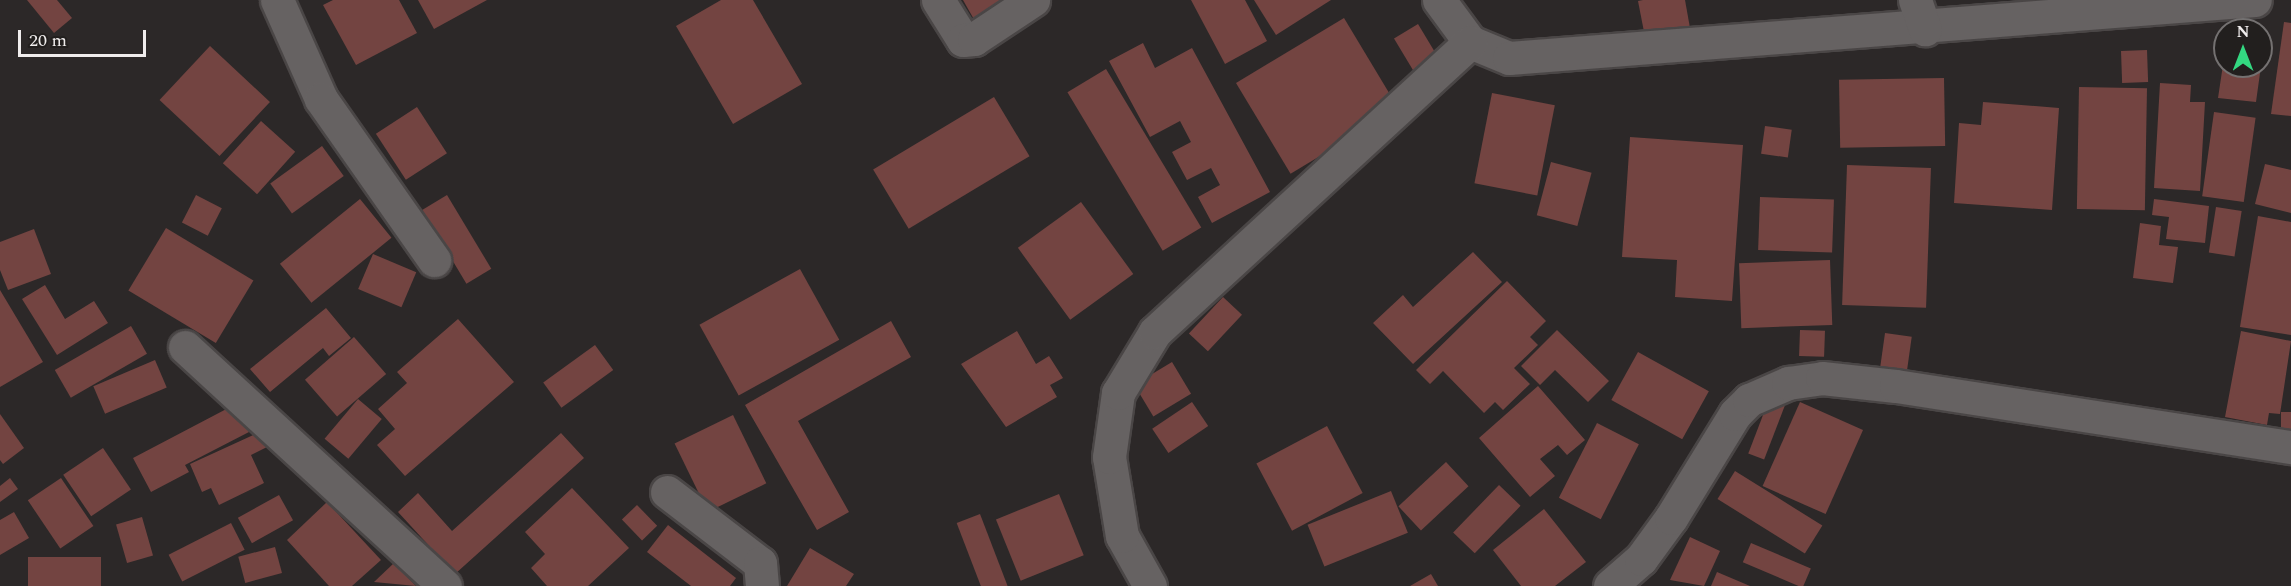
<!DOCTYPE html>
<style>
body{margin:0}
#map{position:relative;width:2291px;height:586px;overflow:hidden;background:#2c2828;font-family:Spectral,serif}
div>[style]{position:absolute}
.building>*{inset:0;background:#734441;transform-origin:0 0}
.roads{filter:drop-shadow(2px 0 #4a4646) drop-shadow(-2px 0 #4a4646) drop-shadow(0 2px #4a4646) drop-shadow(0 -2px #4a4646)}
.minor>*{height:33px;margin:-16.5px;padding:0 16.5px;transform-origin:16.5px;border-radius:16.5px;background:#666262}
span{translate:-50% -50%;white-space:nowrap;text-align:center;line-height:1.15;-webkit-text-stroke:4.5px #221f1e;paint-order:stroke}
.north{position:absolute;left:2213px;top:18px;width:60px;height:60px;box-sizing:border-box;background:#221f1e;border:2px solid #747171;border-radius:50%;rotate:0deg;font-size:16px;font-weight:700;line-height:24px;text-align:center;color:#f0eded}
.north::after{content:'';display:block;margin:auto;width:21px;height:27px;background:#33d881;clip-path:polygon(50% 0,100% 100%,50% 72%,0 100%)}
.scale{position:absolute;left:18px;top:30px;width:128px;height:27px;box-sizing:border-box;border:3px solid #f0eded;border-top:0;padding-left:8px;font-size:18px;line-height:21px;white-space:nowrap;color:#f0eded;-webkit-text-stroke:4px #221f1e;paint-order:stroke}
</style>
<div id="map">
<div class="building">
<i style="clip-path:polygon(27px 0,57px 0,72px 18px,54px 33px)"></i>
<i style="clip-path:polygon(333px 0,399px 0,417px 33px,356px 65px,323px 5px)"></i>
<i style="clip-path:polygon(418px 0,487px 0,434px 29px)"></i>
<i style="clip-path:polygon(721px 0,753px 0,802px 84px,733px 124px,676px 26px)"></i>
<i style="clip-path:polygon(963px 0,1008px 0,976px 23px)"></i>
<i style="clip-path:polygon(1191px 0,1245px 0,1267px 41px,1225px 64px)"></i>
<i style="clip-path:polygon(1254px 0,1331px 0,1276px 35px)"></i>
<i style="clip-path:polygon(1643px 0,1685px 0,1690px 28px,1645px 37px,1638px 1px)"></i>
<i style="left:1344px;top:18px;width:106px;height:126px;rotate:59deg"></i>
<i style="clip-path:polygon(2284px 22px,2291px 23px,2291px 116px,2271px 114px)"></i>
<i style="left:1418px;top:24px;width:54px;height:28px;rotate:59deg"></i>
<i style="clip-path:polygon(1143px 43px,1155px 68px,1192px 48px,1270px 192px,1212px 223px,1198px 197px,1220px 185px,1211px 168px,1187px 180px,1172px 152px,1191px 142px,1180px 121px,1150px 137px,1109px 61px)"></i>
<i style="left:210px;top:46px;width:82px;height:74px;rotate:43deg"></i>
<i style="left:2147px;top:50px;width:32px;height:26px;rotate:88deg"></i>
<i style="clip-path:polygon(2224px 58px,2225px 66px,2261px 66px,2256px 102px,2218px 98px)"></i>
<i style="left:1106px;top:69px;width:185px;height:45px;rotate:59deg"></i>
<i style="left:1944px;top:78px;width:68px;height:105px;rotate:89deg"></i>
<i style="clip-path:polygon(2160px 83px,2191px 85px,2190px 102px,2205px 102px,2200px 191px,2154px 188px)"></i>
<i style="left:2079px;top:87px;width:68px;height:122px;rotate:1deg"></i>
<i style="left:1492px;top:93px;width:64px;height:92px;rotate:11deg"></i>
<i style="left:994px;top:97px;width:69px;height:141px;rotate:59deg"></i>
<i style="clip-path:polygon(1983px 102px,2059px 108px,2052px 210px,1954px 203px,1959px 123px,1981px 125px)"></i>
<i style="left:417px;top:107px;width:55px;height:49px;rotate:57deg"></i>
<i style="left:2214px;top:112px;width:42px;height:85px;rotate:8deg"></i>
<i style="left:261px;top:121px;width:46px;height:57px;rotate:42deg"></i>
<i style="left:1765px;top:126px;width:27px;height:28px;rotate:8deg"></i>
<i style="clip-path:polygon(1630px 137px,1743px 145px,1732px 301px,1675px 297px,1677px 260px,1622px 257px)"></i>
<i style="left:322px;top:146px;width:37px;height:64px;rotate:54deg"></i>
<i style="left:1551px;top:162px;width:42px;height:55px;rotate:15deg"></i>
<i style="clip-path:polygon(2265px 164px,2291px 170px,2291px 213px,2255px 204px)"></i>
<i style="left:1847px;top:165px;width:84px;height:140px;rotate:2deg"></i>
<i style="left:196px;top:195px;width:29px;height:31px;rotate:27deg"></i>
<i style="left:447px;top:195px;width:86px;height:29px;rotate:59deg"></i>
<i style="left:1760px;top:197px;width:74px;height:53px;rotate:2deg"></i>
<i style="left:360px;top:199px;width:50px;height:103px;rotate:51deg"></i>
<i style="clip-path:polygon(2154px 199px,2209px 206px,2205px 243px,2166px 239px,2169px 217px,2152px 215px)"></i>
<i style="left:1081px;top:202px;width:89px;height:78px;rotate:54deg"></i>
<i style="left:2216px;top:207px;width:26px;height:46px;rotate:9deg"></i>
<i style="clip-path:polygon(2258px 216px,2291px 222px,2291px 335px,2240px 327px)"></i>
<i style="clip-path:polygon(2140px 223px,2161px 226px,2159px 245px,2178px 247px,2173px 283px,2133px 278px)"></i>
<i style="left:166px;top:228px;width:102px;height:73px;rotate:31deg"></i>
<i style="clip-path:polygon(34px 229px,51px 274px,8px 290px,0 270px,0 242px)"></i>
<i style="clip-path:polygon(1473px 252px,1502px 282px,1413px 364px,1373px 323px,1403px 295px,1413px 307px)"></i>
<i style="left:373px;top:254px;width:47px;height:38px;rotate:23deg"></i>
<i style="left:1830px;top:260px;width:65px;height:91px;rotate:88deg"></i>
<i style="left:800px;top:269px;width:81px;height:115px;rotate:61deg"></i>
<i style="clip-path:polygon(1507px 281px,1546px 321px,1530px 337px,1538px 345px,1514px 368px,1530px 384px,1503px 410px,1495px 402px,1484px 413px,1443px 371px,1430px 384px,1416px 370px)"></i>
<i style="clip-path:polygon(45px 285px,65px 319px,94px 301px,108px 323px,57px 355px,22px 299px)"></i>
<i style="clip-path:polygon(0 290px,43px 362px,0 387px)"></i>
<i style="left:1223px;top:297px;width:26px;height:50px;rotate:43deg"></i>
<i style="clip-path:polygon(326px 308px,351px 338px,329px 356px,323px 348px,270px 392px,250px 369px)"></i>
<i style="clip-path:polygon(458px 319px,514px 382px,405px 476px,377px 445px,395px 429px,378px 409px,407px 383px,397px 372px)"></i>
<i style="clip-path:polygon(891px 321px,911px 357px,798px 421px,849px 512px,817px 530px,745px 405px)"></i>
<i style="left:131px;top:326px;width:32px;height:88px;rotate:60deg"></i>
<i style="clip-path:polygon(1557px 330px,1609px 381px,1588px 402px,1555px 370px,1540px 385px,1521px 366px)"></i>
<i style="left:1800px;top:330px;width:25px;height:26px;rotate:2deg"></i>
<i style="clip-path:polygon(1017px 331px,1036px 364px,1049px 356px,1063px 378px,1050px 385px,1057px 397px,1006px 427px,961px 364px)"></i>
<i style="clip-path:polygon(2241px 331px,2291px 341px,2280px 414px,2269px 413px,2267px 425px,2225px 417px)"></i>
<i style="left:1885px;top:333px;width:27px;height:35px;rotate:8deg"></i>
<i style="left:354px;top:337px;width:49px;height:65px;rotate:49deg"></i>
<i style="left:595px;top:345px;width:31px;height:64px;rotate:54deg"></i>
<i style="left:1638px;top:352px;width:81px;height:55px;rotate:29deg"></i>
<i style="left:155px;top:360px;width:30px;height:67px;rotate:67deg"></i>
<i style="left:1172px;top:362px;width:37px;height:44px;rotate:59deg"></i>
<i style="clip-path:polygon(1538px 386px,1585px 440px,1567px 455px,1558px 445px,1540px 459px,1555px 476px,1530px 497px,1479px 438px)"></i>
<i style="left:1773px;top:389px;width:17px;height:69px;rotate:21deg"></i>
<i style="left:358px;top:399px;width:31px;height:52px;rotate:40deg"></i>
<i style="left:1192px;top:402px;width:29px;height:48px;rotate:56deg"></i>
<i style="left:1800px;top:402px;width:69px;height:92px;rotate:24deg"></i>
<i style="clip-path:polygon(234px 405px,249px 432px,185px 465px,189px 472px,151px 492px,133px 458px)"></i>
<i style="left:2281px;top:412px;width:10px;height:24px"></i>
<i style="clip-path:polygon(0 414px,24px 448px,3px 464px,0 460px)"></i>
<i style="left:733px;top:415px;width:76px;height:65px;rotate:64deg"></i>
<i style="left:1597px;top:423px;width:47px;height:84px;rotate:27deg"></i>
<i style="left:1327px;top:426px;width:76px;height:80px;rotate:62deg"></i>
<i style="clip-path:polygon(260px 432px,267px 447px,251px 455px,264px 483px,219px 505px,211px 488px,202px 492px,190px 464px)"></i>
<i style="clip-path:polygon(561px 433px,584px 458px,455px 574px,398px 512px,418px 493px,452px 531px)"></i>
<i style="left:103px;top:448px;width:50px;height:48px;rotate:56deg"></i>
<i style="left:1446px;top:462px;width:33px;height:65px;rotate:47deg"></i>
<i style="left:1735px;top:471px;width:103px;height:33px;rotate:32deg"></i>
<i style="clip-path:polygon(10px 478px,18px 489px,0 502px,0 486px)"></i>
<i style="left:61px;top:478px;width:58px;height:40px;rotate:56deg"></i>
<i style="left:1499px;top:485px;width:30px;height:66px;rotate:44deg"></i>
<i style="clip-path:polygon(572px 488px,629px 548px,588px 586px,547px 586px,531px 568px,545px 554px,525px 532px)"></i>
<i style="left:1391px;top:491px;width:45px;height:90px;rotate:68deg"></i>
<i style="left:1059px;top:494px;width:66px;height:68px;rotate:68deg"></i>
<i style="left:279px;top:495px;width:29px;height:47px;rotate:61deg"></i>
<i style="clip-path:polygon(327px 502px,381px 560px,352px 586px,329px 586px,287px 540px)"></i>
<i style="left:637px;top:505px;width:29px;height:21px;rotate:46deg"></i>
<i style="clip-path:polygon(1544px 509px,1586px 562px,1555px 586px,1521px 586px,1493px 550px)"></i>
<i style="clip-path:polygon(14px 512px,29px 538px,0 555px,0 520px)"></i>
<i style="left:980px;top:514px;width:77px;height:25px;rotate:69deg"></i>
<i style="left:142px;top:517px;width:40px;height:27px;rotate:74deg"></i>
<i style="left:231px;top:523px;width:30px;height:70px;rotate:63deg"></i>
<i style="clip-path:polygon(668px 525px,736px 578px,730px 586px,691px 586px,647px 552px)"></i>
<i style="clip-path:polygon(1690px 537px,1720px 551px,1704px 586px,1670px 580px)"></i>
<i style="left:1751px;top:543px;width:65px;height:21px;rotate:23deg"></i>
<i style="left:275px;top:547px;width:27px;height:38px;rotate:75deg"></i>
<i style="clip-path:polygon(810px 548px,854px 574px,846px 586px,787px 586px)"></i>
<i style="left:28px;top:557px;width:73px;height:29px"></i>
<i style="clip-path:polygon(394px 563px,416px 586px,374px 582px)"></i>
<i style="clip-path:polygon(1717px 572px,1750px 586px,1711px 586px)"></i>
<i style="clip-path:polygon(1431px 574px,1438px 586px,1410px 586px)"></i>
</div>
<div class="roads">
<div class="minor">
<i style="left:277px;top:0;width:108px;rotate:66deg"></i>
<i style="left:321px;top:99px;width:197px;rotate:54.9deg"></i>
<i style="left:938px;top:0;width:47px;rotate:58deg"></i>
<i style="left:963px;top:40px;width:11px;rotate:-5deg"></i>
<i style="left:974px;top:39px;width:71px;rotate:-33.5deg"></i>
<i style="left:1439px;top:0;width:52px;rotate:53.6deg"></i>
<i style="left:1470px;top:42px;width:42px;rotate:22.3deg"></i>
<i style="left:1509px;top:58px;width:748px;rotate:-4.45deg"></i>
<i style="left:1915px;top:0;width:31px;rotate:71deg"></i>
<i style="left:185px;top:347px;width:353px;rotate:42.6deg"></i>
<i style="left:667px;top:492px;width:117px;rotate:37.4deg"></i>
<i style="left:760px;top:563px;width:23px;rotate:85deg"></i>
<i style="left:1150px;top:586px;width:57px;rotate:-119.2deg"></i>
<i style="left:1122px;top:536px;width:80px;rotate:-99.3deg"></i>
<i style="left:1109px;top:457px;width:65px;rotate:-82deg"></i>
<i style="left:1118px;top:393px;width:71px;rotate:-58.8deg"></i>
<i style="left:1155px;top:332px;width:428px;rotate:-42.6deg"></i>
<i style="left:1610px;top:586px;width:41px;rotate:-41.1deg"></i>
<i style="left:1641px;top:559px;width:51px;rotate:-53.8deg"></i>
<i style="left:1671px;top:518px;width:122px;rotate:-58.4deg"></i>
<i style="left:1735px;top:414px;width:20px;rotate:-45deg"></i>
<i style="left:1749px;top:400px;width:43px;rotate:-23.6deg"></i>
<i style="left:1788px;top:383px;width:34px;rotate:-8deg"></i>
<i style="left:1822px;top:378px;width:74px;rotate:6.2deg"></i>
<i style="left:1896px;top:386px;width:400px;rotate:8.8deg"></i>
</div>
</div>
<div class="north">N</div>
<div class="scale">20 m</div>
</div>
